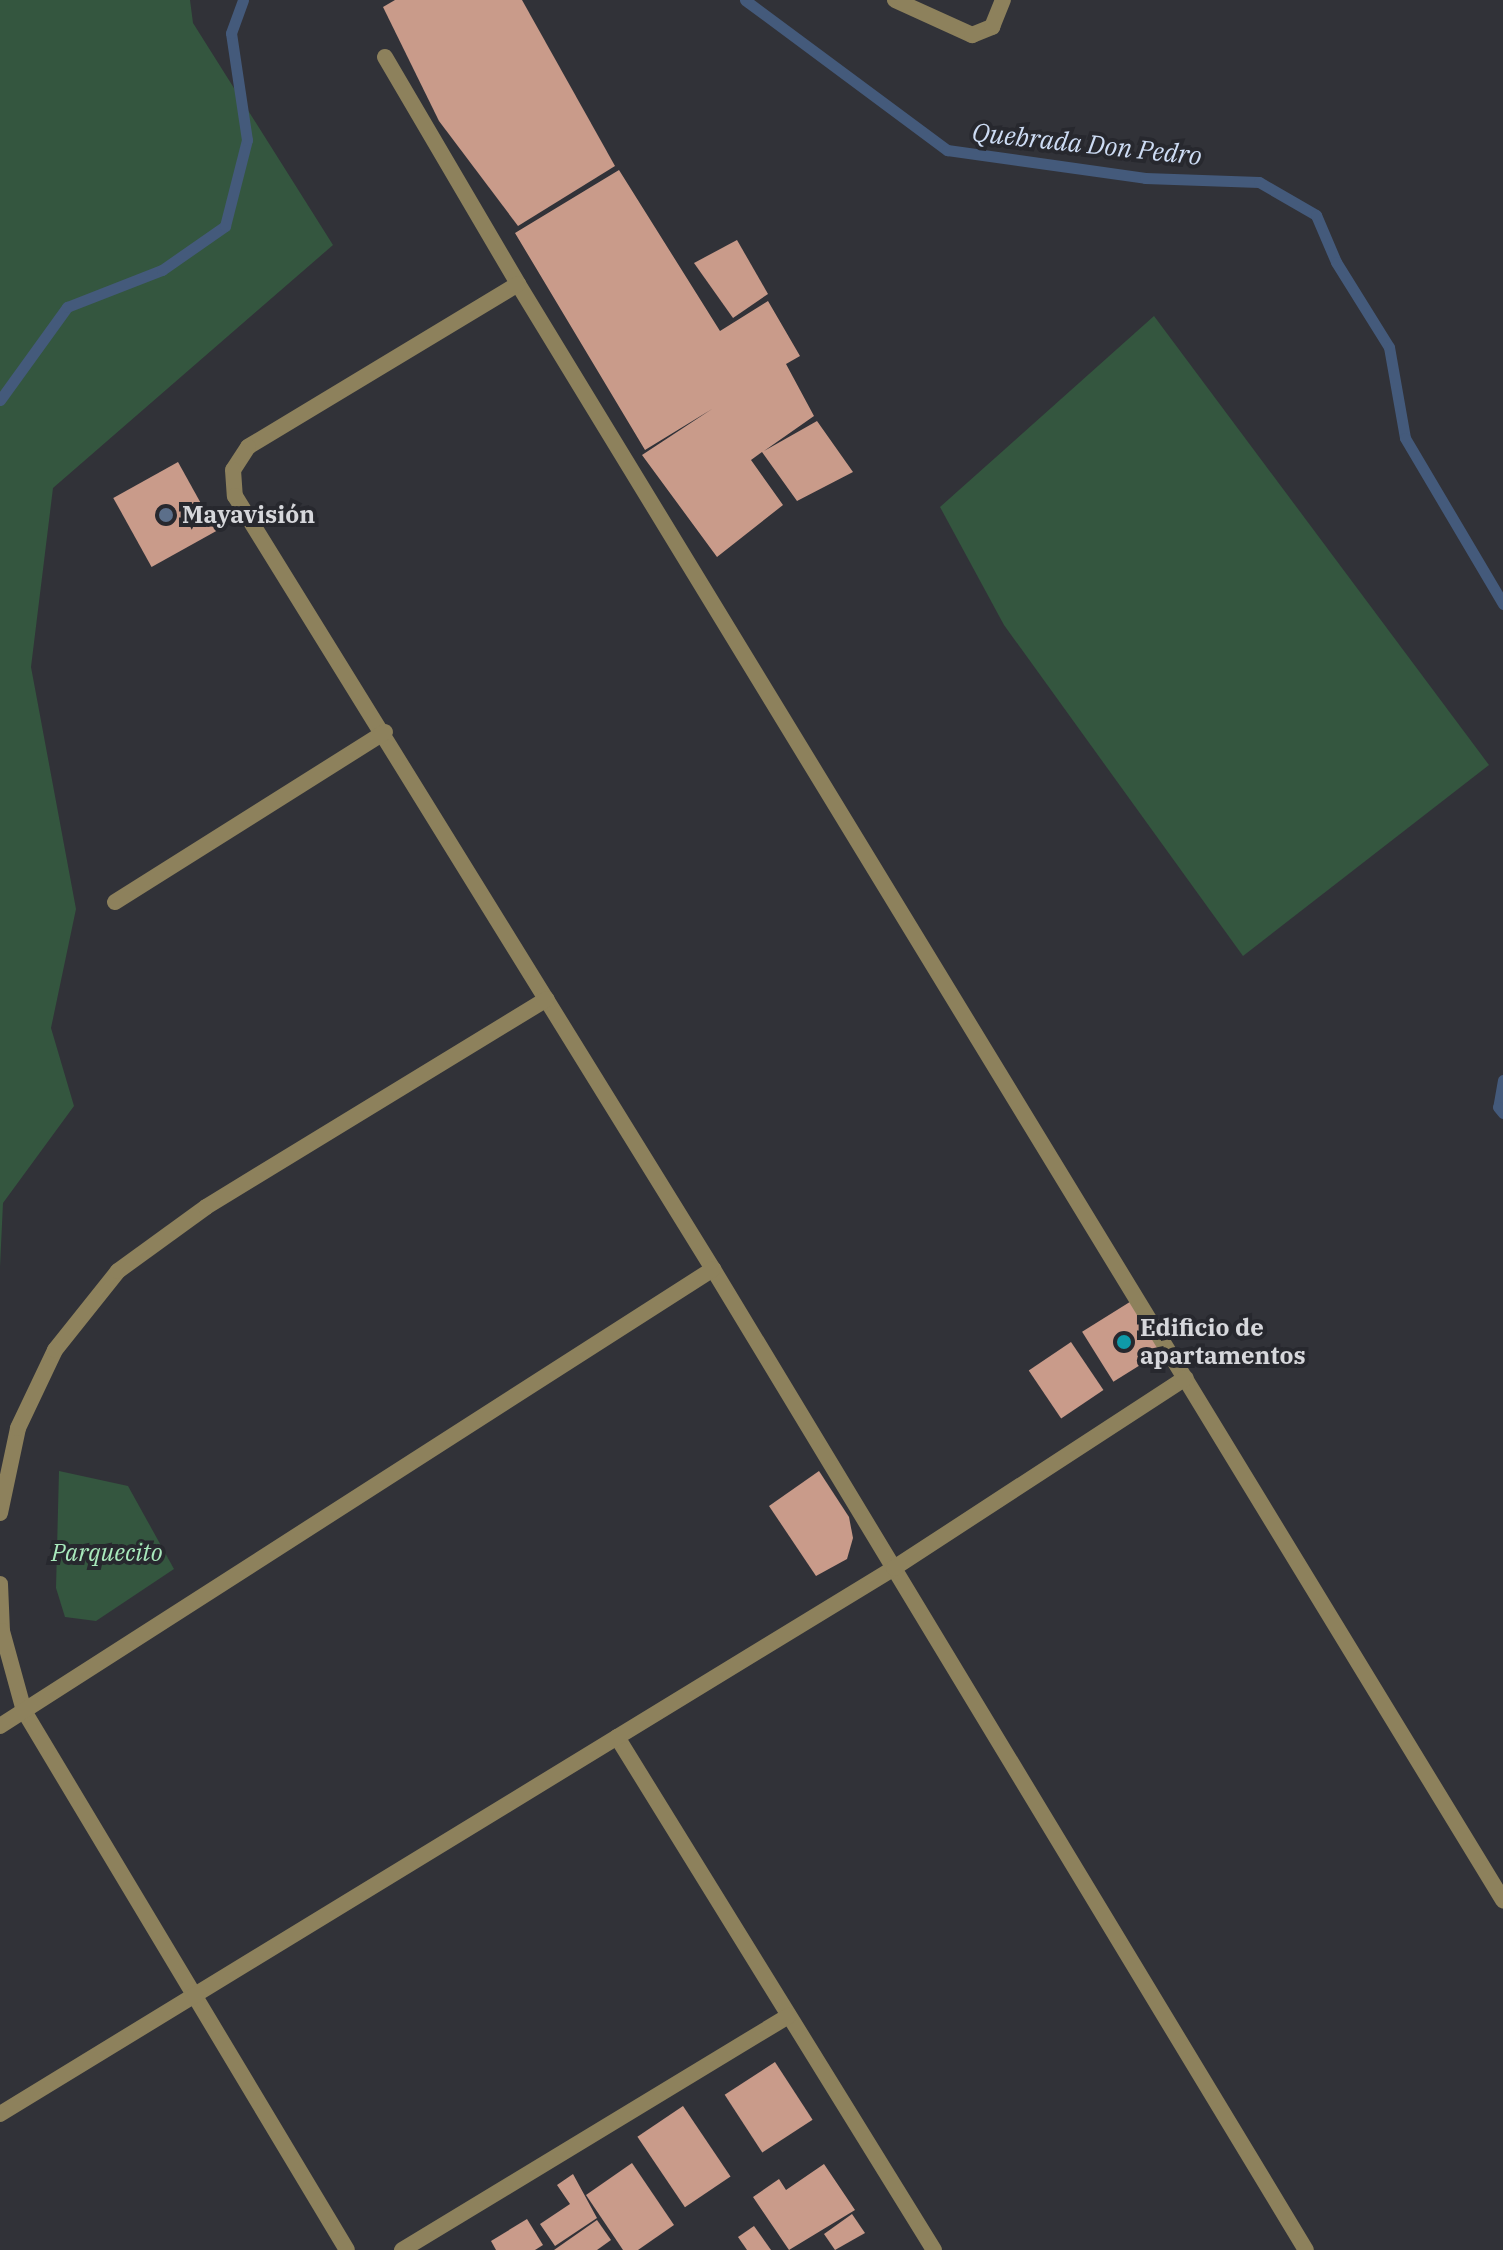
<!DOCTYPE html>
<meta charset="utf-8">
<style>
body{margin:0}
#map{position:relative;width:1503px;height:2250px;overflow:hidden;background:#313238;font-family:"IBM Plex Serif",serif}
div>[style]{position:absolute}
.green>*{inset:0;background:#34563f}
.stream>*{height:11px;margin:-5.5px;padding:0 5.5px;transform-origin:5.5px;border-radius:5.5px;background:#445a7b}
.building>*{inset:0;background:#c99b8a;transform-origin:0 0}
.minor>*{height:16px;margin:-8px;padding:0 8px;transform-origin:8px;border-radius:8px;background:#8d815c}
.dots>*{width:22px;height:22px;translate:-50% -50%;box-sizing:border-box;border:4px solid #27282e;border-radius:50%}
span{translate:-50% -50%;white-space:nowrap;text-align:center;line-height:1.15;-webkit-text-stroke:8px #27282e;paint-order:stroke}
.poi-label{font-size:24px;color:#d6d7db;font-weight:700}
.left{translate:0 -50%;text-align:left}
.park-label{font-size:24px;color:#a8e9bc;font-style:italic}
.water-label{font-size:26px;color:#cddcf4;font-style:italic}
</style>
<div id="map">
<div class="green">
<i style="clip-path:polygon(0 0,190px 0,193px 23px,333px 245px,53px 488px,31px 667px,76px 909px,51px 1028px,74px 1106px,3px 1203px,0 1267px)"></i>
<i style="clip-path:polygon(1154px 316px,1489px 765px,1243px 956px,1004px 625px,940px 507px)"></i>
<i style="clip-path:polygon(59px 1471px,128px 1486px,174px 1569px,96px 1621px,65px 1617px,56px 1588px)"></i>
</div>
<div class="stream">
<i style="left:745px;top:0;width:252px;rotate:36.6deg"></i>
<i style="left:947px;top:150px;width:200px;rotate:8deg"></i>
<i style="left:1145px;top:178px;width:114px;rotate:2deg"></i>
<i style="left:1259px;top:182px;width:66px;rotate:30.1deg"></i>
<i style="left:1316px;top:215px;width:51px;rotate:66.9deg"></i>
<i style="left:1336px;top:262px;width:100px;rotate:58.1deg"></i>
<i style="left:1389px;top:347px;width:92px;rotate:80deg"></i>
<i style="left:1405px;top:438px;width:193px;rotate:59.4deg"></i>
<i style="left:0;top:400px;width:115px;rotate:-54.2deg"></i>
<i style="left:67px;top:307px;width:102px;rotate:-21.3deg"></i>
<i style="left:162px;top:270px;width:77px;rotate:-34.9deg"></i>
<i style="left:225px;top:226px;width:89px;rotate:-75.7deg"></i>
<i style="left:247px;top:140px;width:108px;rotate:-98.5deg"></i>
<i style="left:231px;top:33px;width:35px;rotate:-70deg"></i>
<i style="left:1503px;top:1080px;width:27px;rotate:100deg"></i>
<i style="left:1498px;top:1107px;width:8px;rotate:50deg"></i>
</div>
<div class="building">
<i style="clip-path:polygon(395px 0,522px 0,615px 166px,518px 226px,439px 121px,383px 7px)"></i>
<i style="clip-path:polygon(619px 170px,720px 331px,768px 301px,800px 356px,786px 364px,814px 416px,764px 451px,817px 421px,853px 472px,797px 501px,762px 452px,751px 460px,783px 505px,717px 557px,642px 455px,712px 409px,645px 450px,515px 233px)"></i>
<i style="clip-path:polygon(737px 240px,768px 294px,733px 318px,694px 263px)"></i>
<i style="left:178px;top:462px;width:79px;height:74px;rotate:61deg"></i>
<i style="left:1133px;top:1300px;width:59px;height:60px;rotate:58deg"></i>
<i style="left:1071px;top:1342px;width:58px;height:51px;rotate:56deg"></i>
<i style="clip-path:polygon(819px 1471px,849px 1517px,853px 1538px,847px 1559px,816px 1576px,769px 1506px)"></i>
<i style="left:775px;top:2062px;width:69px;height:60px;rotate:57deg"></i>
<i style="left:683px;top:2106px;width:85px;height:55px;rotate:56deg"></i>
<i style="clip-path:polygon(632px 2163px,674px 2225px,638px 2250px,623px 2250px,586px 2195px)"></i>
<i style="clip-path:polygon(824px 2164px,855px 2210px,789px 2250px,753px 2197px,779px 2179px,786px 2190px)"></i>
<i style="clip-path:polygon(573px 2174px,597px 2218px,555px 2246px,540px 2224px,570px 2204px,557px 2185px)"></i>
<i style="clip-path:polygon(852px 2214px,865px 2233px,835px 2250px,824px 2234px)"></i>
<i style="clip-path:polygon(527px 2219px,543px 2245px,535px 2250px,496px 2250px,491px 2241px)"></i>
<i style="clip-path:polygon(597px 2220px,611px 2240px,597px 2250px,554px 2250px)"></i>
<i style="clip-path:polygon(754px 2226px,771px 2250px,747px 2250px,738px 2237px)"></i>
</div>
<div class="minor">
<i style="left:895px;top:0;width:85px;rotate:24.4deg"></i>
<i style="left:972px;top:35px;width:22px;rotate:-22deg"></i>
<i style="left:992px;top:27px;width:29px;rotate:-68deg"></i>
<i style="left:385px;top:57px;width:263px;rotate:59.6deg"></i>
<i style="left:518px;top:284px;width:1893px;rotate:58.64deg"></i>
<i style="left:518px;top:284px;width:315px;rotate:148.9deg"></i>
<i style="left:248px;top:447px;width:27px;rotate:123deg"></i>
<i style="left:233px;top:470px;width:26px;rotate:86deg"></i>
<i style="left:235px;top:496px;width:909px;rotate:58.27deg"></i>
<i style="left:713px;top:1269px;width:1146px;rotate:58.85deg"></i>
<i style="left:115px;top:902px;width:319px;rotate:-32.2deg"></i>
<i style="left:0;top:1513px;width:87px;rotate:-78deg"></i>
<i style="left:18px;top:1428px;width:86px;rotate:-64.6deg"></i>
<i style="left:55px;top:1350px;width:101px;rotate:-51.4deg"></i>
<i style="left:118px;top:1271px;width:109px;rotate:-36deg"></i>
<i style="left:206px;top:1207px;width:399px;rotate:-31.4deg"></i>
<i style="left:0;top:1584px;width:47px;rotate:87.6deg"></i>
<i style="left:2px;top:1631px;width:83px;rotate:74.6deg"></i>
<i style="left:24px;top:1711px;width:628px;rotate:59.07deg"></i>
<i style="left:0;top:1726px;width:847px;rotate:-32.66deg"></i>
<i style="left:617px;top:1737px;width:603px;rotate:58.29deg"></i>
<i style="left:0;top:2114px;width:1048px;rotate:-31.41deg"></i>
<i style="left:894px;top:1568px;width:348px;rotate:-33.1deg"></i>
<i style="left:402px;top:2250px;width:452px;rotate:-31.2deg"></i>
</div>
<div class="dots">
<i style="left:166px;top:515px;background:#5c6f8a"></i>
<i style="left:1124px;top:1342px;background:#0f9aa8"></i>
</div>
<div class="poi-label">
<span class="left" style="left:182px;top:515px">Mayavisión</span>
<span class="left" style="left:1140px;top:1342px">Edificio de<br>apartamentos</span>
</div>
<div class="park-label">
<span style="left:107px;top:1553px">Parquecito</span>
</div>
<div class="water-label">
<span style="left:1087px;top:144px;rotate:6deg">Quebrada Don Pedro</span>
</div>
</div>
